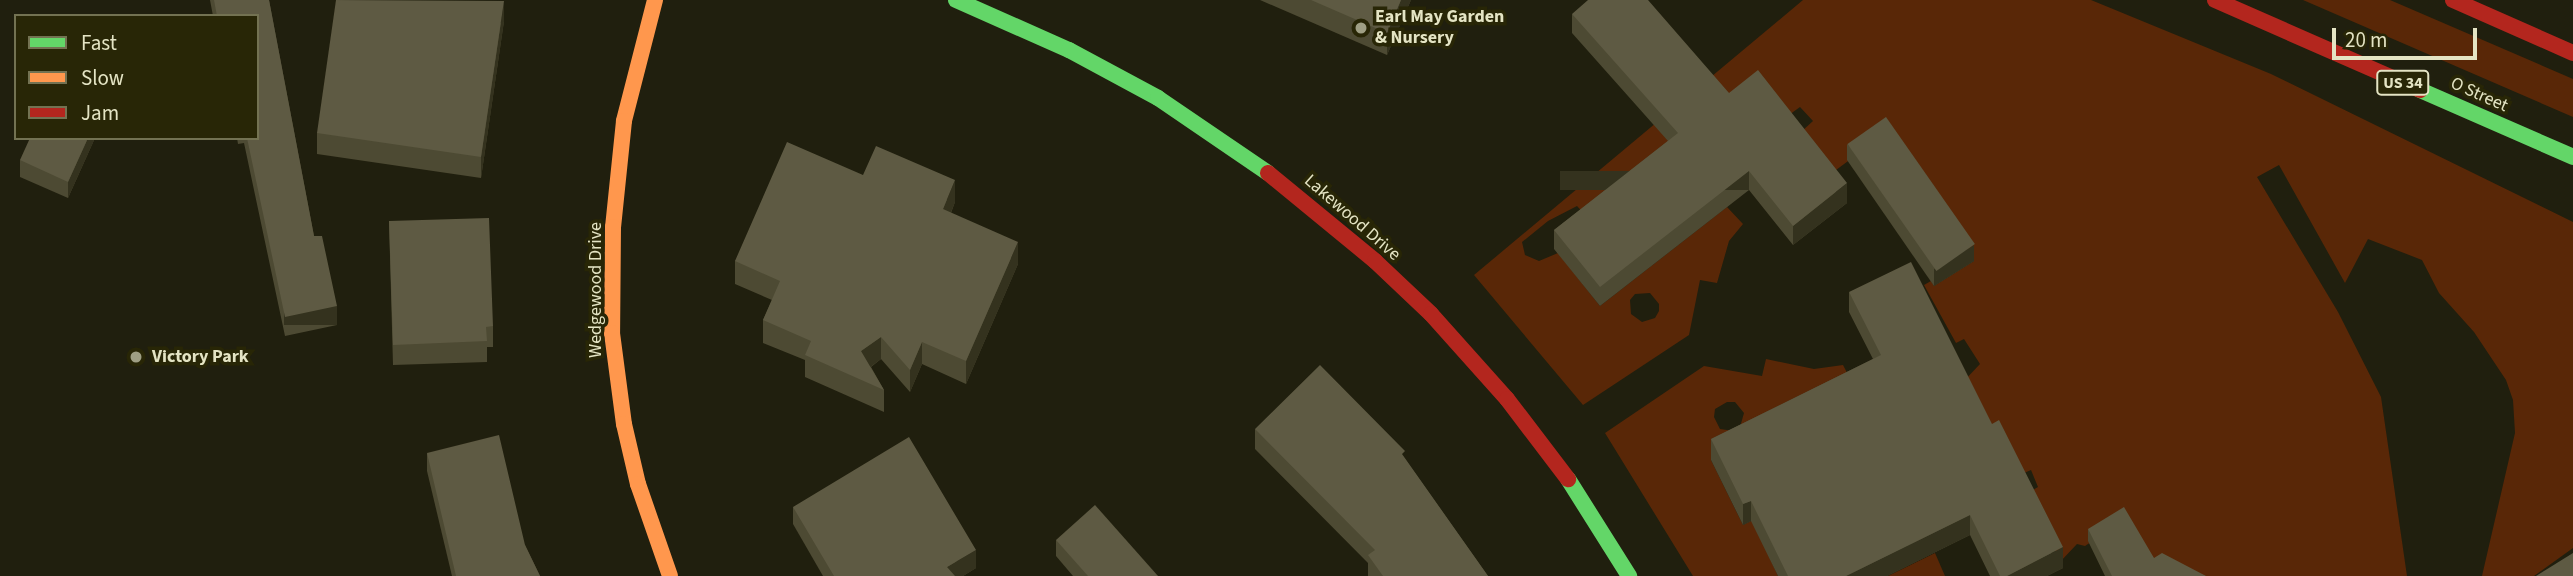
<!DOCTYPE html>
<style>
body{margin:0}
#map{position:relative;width:2573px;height:576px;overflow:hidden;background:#201f0e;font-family:"Source Sans 3",sans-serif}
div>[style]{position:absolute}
.green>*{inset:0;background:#592707}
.fast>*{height:16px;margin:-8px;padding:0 8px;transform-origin:8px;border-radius:8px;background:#63d668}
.slow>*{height:16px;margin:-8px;padding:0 8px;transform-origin:8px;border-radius:8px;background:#ff974d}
.jam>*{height:16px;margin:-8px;padding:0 8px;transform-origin:8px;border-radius:8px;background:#b3261e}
.wall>*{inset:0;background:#4d4a33}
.shaded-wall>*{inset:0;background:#34321e;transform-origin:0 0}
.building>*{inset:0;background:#5e5a43;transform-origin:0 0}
.dots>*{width:19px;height:19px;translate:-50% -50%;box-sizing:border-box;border:4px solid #282606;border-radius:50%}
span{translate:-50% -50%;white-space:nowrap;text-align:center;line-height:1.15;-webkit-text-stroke:7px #282606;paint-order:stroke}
.shield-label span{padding:2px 5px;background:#282606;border:2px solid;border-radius:5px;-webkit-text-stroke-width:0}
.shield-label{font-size:16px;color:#e4e4c4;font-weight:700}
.poi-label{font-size:18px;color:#e4e4c4;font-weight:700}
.left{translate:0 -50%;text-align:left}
.street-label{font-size:18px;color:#e4e4c4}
.legend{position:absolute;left:14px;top:14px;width:245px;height:126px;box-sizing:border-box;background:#282606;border:2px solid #737252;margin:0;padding:9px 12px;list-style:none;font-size:21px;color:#e4e4c4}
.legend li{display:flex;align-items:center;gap:14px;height:35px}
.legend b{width:35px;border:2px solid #737252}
.scale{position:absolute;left:2332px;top:28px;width:145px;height:32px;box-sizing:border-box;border:4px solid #e4e4c4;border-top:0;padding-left:9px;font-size:21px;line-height:24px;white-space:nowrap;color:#e4e4c4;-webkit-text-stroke:5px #282606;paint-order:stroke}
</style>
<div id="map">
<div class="green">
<i style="clip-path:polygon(evenodd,1803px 0,2091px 0,2271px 74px,2573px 222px,2573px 548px,2534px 576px,2482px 576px,2515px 433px,2513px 400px,2506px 380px,2474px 332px,2439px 293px,2422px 260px,2368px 239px,2345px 283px,2279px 165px,2257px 177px,2338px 312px,2381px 397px,2407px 576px,2156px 576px,2124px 520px,2085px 546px,2077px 544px,2060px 562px,2046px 533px,2051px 529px,2031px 491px,2038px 487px,2031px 470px,2017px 476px,1999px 440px,1768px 554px,1778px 576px,1693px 576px,1605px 433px,1704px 366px,1762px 376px,1766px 359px,1814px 369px,1843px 365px,1855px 388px,1711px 460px,1743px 525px,1975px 411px,1962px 383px,1980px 364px,1964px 339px,1956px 343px,1924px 285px,1931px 281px,1934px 286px,1974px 261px,1935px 198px,1886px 133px,1836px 170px,1802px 131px,1813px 121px,1800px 107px,1782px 120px,1758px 90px,1591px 221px,1577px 206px,1548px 221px,1522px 242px,1525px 255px,1539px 261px,1558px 253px,1600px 306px,1727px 207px,1743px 224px,1729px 241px,1717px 283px,1700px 280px,1689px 335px,1583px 405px,1474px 275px,1803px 0,1650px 293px,1659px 304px,1659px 311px,1655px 318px,1642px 322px,1631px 314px,1630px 300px,1635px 294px,1650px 293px,1803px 0,1727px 402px,1735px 402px,1744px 413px,1740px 427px,1734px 431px,1720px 429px,1714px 417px,1715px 409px,1727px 402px)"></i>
<i style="clip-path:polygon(2303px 0,2390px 0,2573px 79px,2573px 117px)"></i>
<i style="clip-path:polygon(1935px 553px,1945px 576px,1888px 576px)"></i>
</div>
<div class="fast">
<i style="left:956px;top:0;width:124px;rotate:23.9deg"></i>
<i style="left:1069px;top:50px;width:101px;rotate:28.3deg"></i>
<i style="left:1158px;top:98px;width:133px;rotate:34.3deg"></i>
<i style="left:2420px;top:90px;width:167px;rotate:23.6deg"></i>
<i style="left:1568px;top:479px;width:115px;rotate:57.8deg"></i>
</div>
<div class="slow">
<i style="left:655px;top:0;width:125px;rotate:104.4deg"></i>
<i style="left:624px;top:121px;width:107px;rotate:95.9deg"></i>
<i style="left:613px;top:227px;width:106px;rotate:90.5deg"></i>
<i style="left:612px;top:333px;width:92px;rotate:82.5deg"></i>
<i style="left:624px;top:424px;width:62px;rotate:76.9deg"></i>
<i style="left:638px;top:484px;width:97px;rotate:70.8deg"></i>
</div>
<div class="jam">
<i style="left:2215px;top:0;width:224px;rotate:23.7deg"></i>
<i style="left:2453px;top:0;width:131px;rotate:23.8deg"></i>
<i style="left:1268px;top:173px;width:139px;rotate:39.4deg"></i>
<i style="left:1375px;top:261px;width:77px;rotate:43.4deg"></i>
<i style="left:1431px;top:314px;width:114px;rotate:48.2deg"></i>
<i style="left:1507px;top:399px;width:101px;rotate:52.7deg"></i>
</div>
<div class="wall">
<i style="clip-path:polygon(210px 0,269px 0,314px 236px,337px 325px,285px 336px,244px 143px,238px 144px,237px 138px,257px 138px,257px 16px,213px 16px)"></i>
<i style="clip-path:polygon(1260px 0,1411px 0,1387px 55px)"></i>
<i style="clip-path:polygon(1572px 14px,1729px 93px,1847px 203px,1793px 245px,1749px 190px,1600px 306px,1554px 249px,1554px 230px,1668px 141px,1572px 33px)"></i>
<i style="clip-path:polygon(504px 21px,481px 178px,317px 154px,317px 133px)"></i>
<i style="clip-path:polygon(95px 138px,68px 198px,20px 177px,20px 160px)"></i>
<i style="clip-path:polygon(1847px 144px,1974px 261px,1934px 286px,1847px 160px)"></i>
<i style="clip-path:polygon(863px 175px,955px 202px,951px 213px,1018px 264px,966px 384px,922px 364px,910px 392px,881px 359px,871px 367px,884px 390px,884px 412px,805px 377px,805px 360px,763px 343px,763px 320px,772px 300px,735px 284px,735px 261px)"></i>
<i style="clip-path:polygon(389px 221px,493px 326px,493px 347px,487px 347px,487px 362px,393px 365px)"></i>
<i style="clip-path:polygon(1849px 292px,2063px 568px,2047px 576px,1990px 576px,1970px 535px,1887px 576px,1778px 576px,1751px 521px,1743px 525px,1711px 460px,1711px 439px,1873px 359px,1849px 312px)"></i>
<i style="clip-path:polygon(1255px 429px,1405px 459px,1488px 576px,1368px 576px,1368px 563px,1255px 449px)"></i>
<i style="clip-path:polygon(427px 453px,525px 545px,540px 576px,452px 576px,427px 471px)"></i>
<i style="clip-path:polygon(793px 507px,976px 568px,963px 576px,823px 576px,793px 524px)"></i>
<i style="clip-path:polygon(2088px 529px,2154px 558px,2206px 576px,2105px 576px,2088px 541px)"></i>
<i style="clip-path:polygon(1056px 540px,1158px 576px,1073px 576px,1056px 556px)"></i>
</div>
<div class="shaded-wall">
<i style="clip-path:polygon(1401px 0,1411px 0,1387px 55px,1387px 33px)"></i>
<i style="clip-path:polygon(504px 1px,504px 21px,481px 178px,481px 157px)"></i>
<i style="clip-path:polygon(88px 138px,95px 138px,68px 198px,68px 182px)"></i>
<i style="left:1749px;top:171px;width:19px;height:189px;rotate:90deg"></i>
<i style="clip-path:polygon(955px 180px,955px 202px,943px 232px,943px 209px)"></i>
<i style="clip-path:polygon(1847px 183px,1847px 203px,1793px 245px,1793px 226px)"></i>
<i style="clip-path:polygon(1018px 242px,1018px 264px,966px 384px,966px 361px)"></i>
<i style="clip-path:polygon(1974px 245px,1974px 261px,1934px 286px,1934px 269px)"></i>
<i style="left:337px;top:306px;width:19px;height:53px;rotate:90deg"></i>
<i style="clip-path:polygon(881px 337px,881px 359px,861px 374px,861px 351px)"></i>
<i style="clip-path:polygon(922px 342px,922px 364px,910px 392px,910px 370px)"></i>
<i style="clip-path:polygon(1751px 501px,1751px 521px,1743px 525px,1743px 504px)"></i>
<i style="clip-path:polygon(1970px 515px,1970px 535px,1887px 576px,1846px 576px)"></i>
<i style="clip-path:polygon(2063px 547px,2063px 568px,2047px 576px,2007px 576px)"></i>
<i style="clip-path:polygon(976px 550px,976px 568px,963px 576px,947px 576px,947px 567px)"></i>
</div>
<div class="building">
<i style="clip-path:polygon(214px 0,269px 0,314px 236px,322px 236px,337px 306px,285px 317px,247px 138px,257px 138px,257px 16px,217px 16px)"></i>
<i style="clip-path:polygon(336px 0,504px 1px,481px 157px,317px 133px)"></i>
<i style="clip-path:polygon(1311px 0,1401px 0,1387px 33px)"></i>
<i style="clip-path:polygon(1588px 0,1648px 0,1729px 93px,1758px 70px,1847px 183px,1793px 226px,1749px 171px,1600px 287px,1554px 230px,1678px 133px,1572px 14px)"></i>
<i style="left:1886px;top:117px;width:155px;height:47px;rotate:55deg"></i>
<i style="clip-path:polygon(30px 138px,88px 138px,68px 182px,20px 160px)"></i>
<i style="clip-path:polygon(787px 142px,863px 175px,876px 146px,955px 180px,943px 209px,1018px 242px,966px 361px,922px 342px,910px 370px,881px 337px,861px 351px,884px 390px,805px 355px,811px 341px,763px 320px,780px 281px,735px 261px)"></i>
<i style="clip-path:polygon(489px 218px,493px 326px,486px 327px,487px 341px,393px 345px,389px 221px)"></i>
<i style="clip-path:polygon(1911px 262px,1992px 424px,1999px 420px,2063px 547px,2007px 576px,2000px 576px,1970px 515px,1846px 576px,1788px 576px,1751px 501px,1743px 504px,1711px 439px,1881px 355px,1849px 292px)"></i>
<i style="clip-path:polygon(1320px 365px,1405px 451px,1402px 454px,1488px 576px,1383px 576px,1368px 555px,1375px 550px,1255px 429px)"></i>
<i style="clip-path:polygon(499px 435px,525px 545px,540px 576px,456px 576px,427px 453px)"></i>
<i style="clip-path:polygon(909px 437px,976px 550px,947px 567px,955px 576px,834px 576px,793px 507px)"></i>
<i style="clip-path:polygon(1095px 505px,1158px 576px,1088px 576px,1056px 540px)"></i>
<i style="clip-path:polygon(2124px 507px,2154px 558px,2162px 553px,2206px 576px,2112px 576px,2088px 529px)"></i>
<i style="clip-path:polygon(2573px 553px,2573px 576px,2536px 576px)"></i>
</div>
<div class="dots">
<i style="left:1361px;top:28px;background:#9f9f84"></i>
<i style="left:136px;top:357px;background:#9f9f84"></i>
</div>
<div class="shield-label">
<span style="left:2403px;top:83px">US 34</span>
</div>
<div class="poi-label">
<span class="left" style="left:1375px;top:28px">Earl May Garden<br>&amp; Nursery</span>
<span class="left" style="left:152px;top:357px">Victory Park</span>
</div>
<div class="street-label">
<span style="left:2479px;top:95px;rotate:24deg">O Street</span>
<span style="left:1352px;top:218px;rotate:41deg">Lakewood Drive</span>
<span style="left:596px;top:290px;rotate:-90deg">Wedgewood Drive</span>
</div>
<ul class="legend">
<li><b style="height:9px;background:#63d668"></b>Fast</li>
<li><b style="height:9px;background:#ff974d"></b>Slow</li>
<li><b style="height:9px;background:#b3261e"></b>Jam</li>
</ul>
<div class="scale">20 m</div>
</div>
